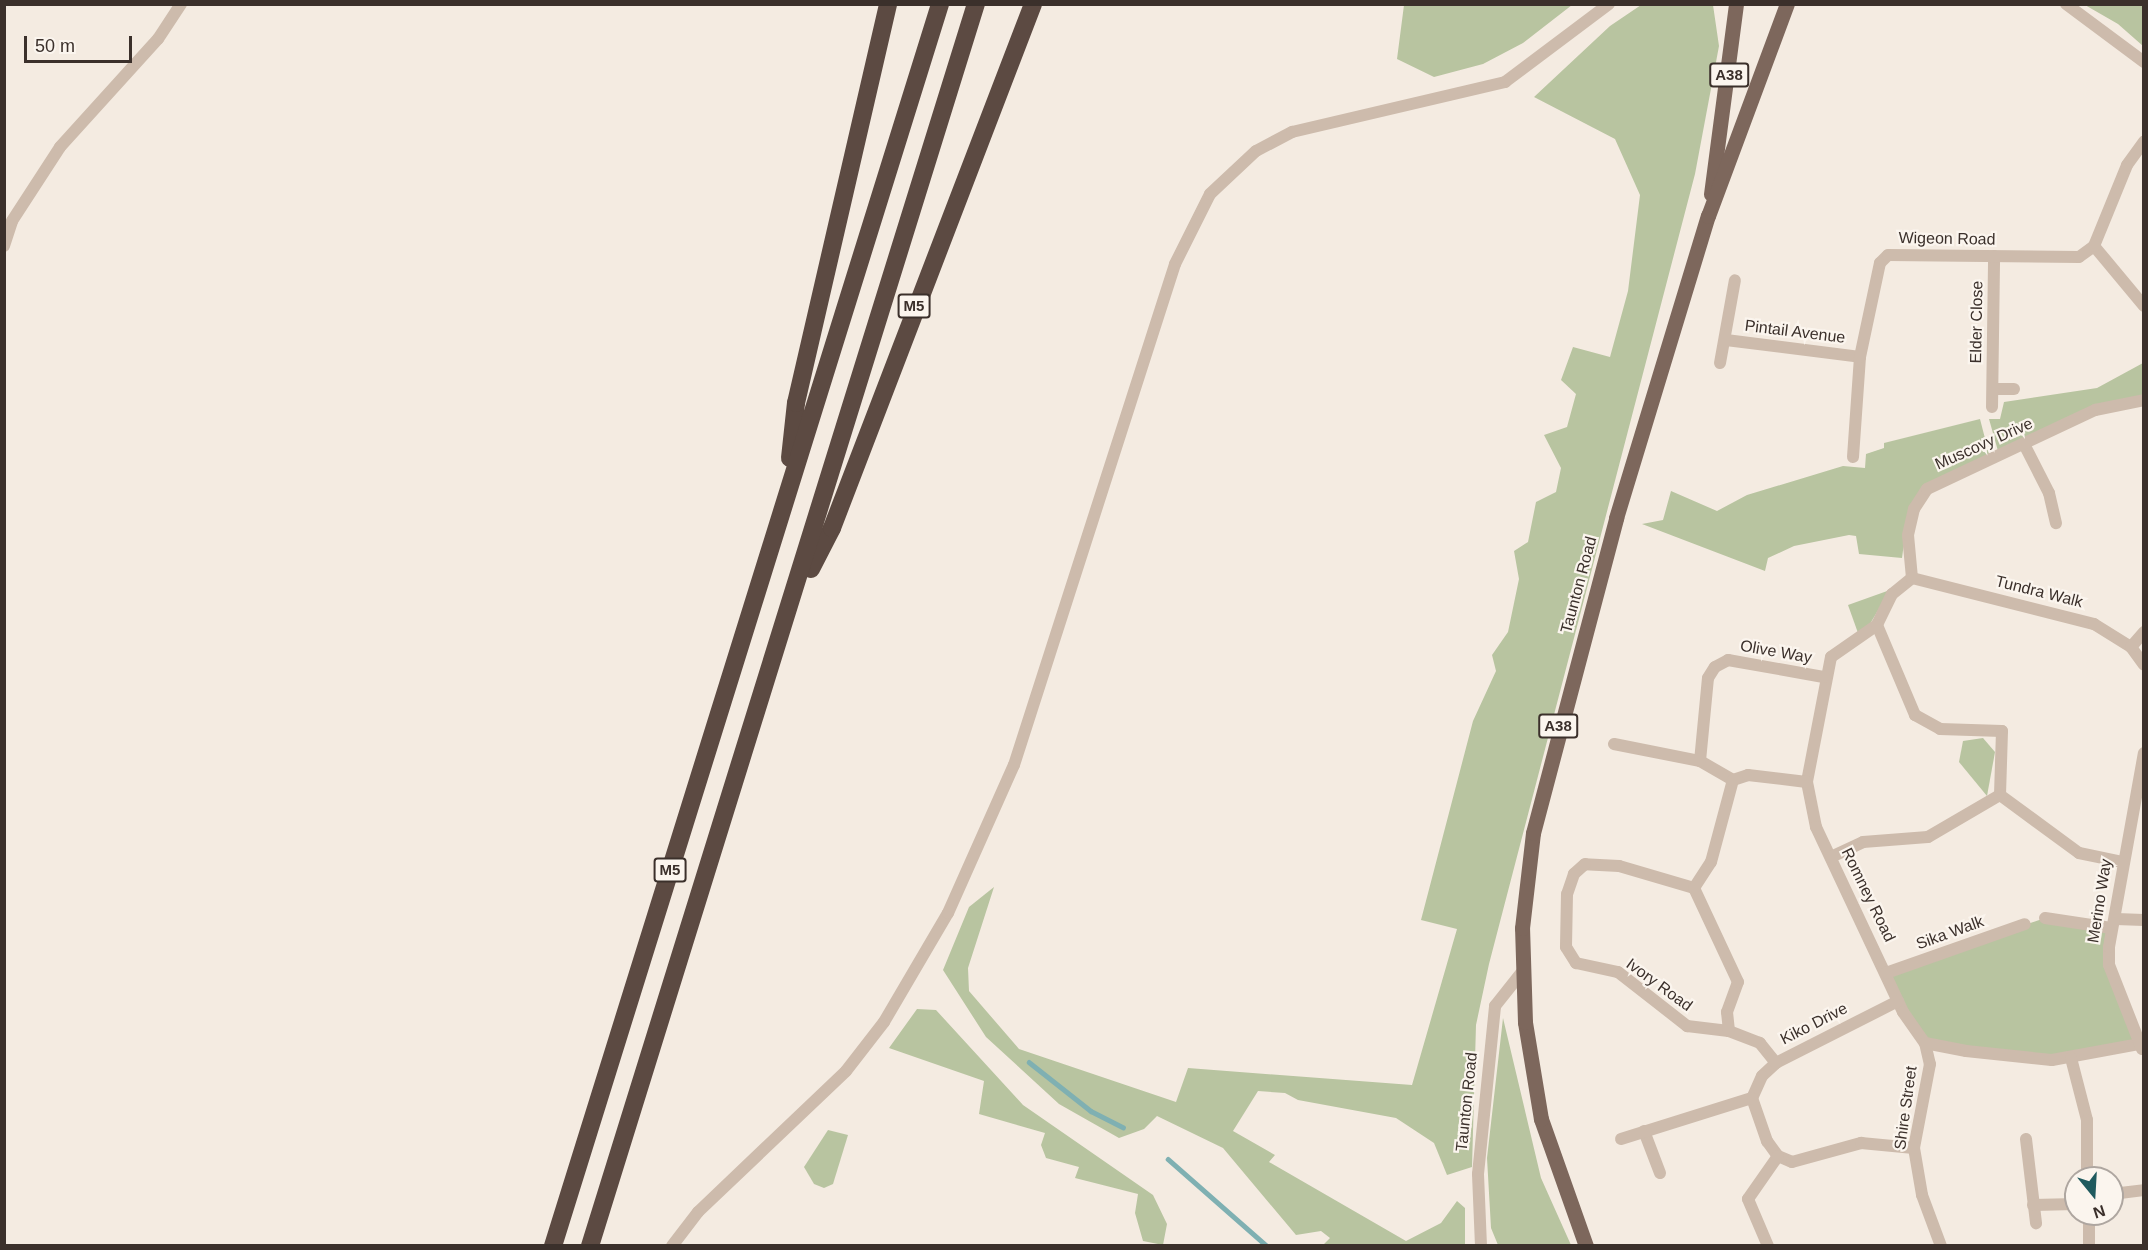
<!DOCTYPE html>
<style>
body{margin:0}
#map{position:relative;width:2148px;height:1250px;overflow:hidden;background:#f4ebe1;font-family:Helvetica,sans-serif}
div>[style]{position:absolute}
.green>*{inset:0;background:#b8c4a0}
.stream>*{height:4.5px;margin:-2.25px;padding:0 2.25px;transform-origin:2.25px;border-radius:2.25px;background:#7fb0b2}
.minor>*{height:12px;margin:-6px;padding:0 6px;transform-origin:6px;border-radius:6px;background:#cdbbac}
.primary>*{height:15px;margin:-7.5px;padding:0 7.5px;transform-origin:7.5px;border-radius:7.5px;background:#7d675c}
.motorway>*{height:18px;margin:-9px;padding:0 9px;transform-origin:9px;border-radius:9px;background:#5c4a42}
span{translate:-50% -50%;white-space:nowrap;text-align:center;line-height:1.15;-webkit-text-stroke:4.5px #fbf5ee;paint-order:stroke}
.shield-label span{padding:2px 4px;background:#fbf5ee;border:2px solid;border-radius:4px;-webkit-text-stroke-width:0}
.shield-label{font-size:15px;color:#3b302b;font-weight:700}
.street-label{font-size:16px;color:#3b302b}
.frame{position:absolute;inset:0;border:6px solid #3b302b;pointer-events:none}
.north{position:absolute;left:2064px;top:1166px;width:60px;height:60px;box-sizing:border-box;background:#fbf5ee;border:2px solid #aea6a0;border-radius:50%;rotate:162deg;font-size:16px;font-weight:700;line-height:24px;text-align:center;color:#3b302b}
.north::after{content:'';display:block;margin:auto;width:21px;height:27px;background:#1f5a5e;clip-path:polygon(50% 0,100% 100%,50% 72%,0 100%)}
.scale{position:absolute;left:24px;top:36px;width:108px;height:27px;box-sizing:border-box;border:3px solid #3b302b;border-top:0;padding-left:8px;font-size:18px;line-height:21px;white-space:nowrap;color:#3b302b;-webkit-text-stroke:4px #fbf5ee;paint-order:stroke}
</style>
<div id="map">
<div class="green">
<i style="clip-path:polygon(1404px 5px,1404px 4px,1572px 5px,1523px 43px,1483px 64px,1434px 77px,1397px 59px)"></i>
<i style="clip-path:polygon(1641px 5px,1713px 5px,1719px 46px,1695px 174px,1489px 964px,1476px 1025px,1472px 1167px,1447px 1175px,1434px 1143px,1396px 1118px,1298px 1100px,1285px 1093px,1258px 1091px,1233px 1131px,1275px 1155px,1269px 1162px,1406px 1241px,1441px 1223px,1457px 1201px,1465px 1208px,1465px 1245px,1323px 1245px,1330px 1238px,1321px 1231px,1296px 1235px,1223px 1148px,1157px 1116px,1144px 1129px,1119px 1138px,1059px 1104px,986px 1037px,943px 970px,969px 907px,994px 887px,968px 968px,969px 991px,1019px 1049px,1176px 1102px,1188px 1068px,1412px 1085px,1457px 929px,1421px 920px,1473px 721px,1496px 671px,1492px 655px,1508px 632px,1519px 579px,1514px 551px,1528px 542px,1536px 502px,1556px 492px,1561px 468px,1544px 435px,1567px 427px,1576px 394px,1561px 380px,1573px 347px,1610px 357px,1628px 291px,1640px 195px,1615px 139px,1534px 97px,1610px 26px)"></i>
<i style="clip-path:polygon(2085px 5px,2143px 5px,2143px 46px,2118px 24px)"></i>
<i style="clip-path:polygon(2143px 363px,2143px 396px,2098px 405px,1998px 451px,1989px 419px,2000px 419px,2004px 402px,2097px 388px)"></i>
<i style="clip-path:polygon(1980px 419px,1989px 454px,1927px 486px,1906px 528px,1902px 558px,1859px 554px,1856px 536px,1849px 535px,1794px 546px,1768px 558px,1765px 571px,1642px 524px,1663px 520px,1671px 491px,1717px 511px,1747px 495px,1843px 466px,1865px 468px,1866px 454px,1884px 448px,1884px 443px)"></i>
<i style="clip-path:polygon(1890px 590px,1867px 629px,1858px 633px,1848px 605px)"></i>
<i style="clip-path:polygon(1983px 738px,1995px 752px,1987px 796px,1959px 762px,1963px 741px)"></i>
<i style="clip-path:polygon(2045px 918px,2111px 928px,2109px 947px,2139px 1044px,2071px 1058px,1925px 1043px,1886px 973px)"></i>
<i style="clip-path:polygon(917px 1009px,936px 1010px,1023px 1105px,1153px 1195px,1167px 1224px,1163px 1245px,1143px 1241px,1135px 1213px,1138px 1194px,1075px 1178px,1079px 1167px,1046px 1158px,1041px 1145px,1045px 1133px,979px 1114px,984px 1081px,889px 1048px)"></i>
<i style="clip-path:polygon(1503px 1018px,1541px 1178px,1571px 1245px,1498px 1245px,1491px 1228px,1487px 1158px)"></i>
<i style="clip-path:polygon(828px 1130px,848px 1135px,833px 1184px,824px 1188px,814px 1184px,804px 1167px)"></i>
</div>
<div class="stream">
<i style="left:1029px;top:1062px;width:79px;rotate:38.3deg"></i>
<i style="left:1091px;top:1111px;width:36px;rotate:27deg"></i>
<i style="left:1168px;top:1159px;width:132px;rotate:41.3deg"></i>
</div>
<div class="minor">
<i style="left:2066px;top:4px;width:97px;rotate:36.6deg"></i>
<i style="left:4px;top:246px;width:26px;rotate:-72deg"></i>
<i style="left:12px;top:221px;width:88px;rotate:-57deg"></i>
<i style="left:60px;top:147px;width:146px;rotate:-47.8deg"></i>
<i style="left:158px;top:39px;width:42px;rotate:-56.7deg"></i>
<i style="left:2094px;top:246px;width:78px;rotate:50.2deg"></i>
<i style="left:1726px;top:340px;width:135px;rotate:7.2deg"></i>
<i style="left:1720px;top:363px;width:84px;rotate:-79.8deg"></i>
<i style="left:1993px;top:389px;width:21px"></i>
<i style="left:1992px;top:407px;width:151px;rotate:-89.2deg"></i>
<i style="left:2024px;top:444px;width:55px;rotate:63deg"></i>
<i style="left:2049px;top:493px;width:31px;rotate:77deg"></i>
<i style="left:1853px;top:457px;width:100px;rotate:-86deg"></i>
<i style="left:1860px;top:357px;width:96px;rotate:-78deg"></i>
<i style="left:1880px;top:263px;width:11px;rotate:-45deg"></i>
<i style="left:1888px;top:255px;width:191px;rotate:0.6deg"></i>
<i style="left:2079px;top:257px;width:19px;rotate:-36deg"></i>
<i style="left:2094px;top:246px;width:87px;rotate:-67.8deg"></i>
<i style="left:2127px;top:165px;width:29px;rotate:-54deg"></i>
<i style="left:1912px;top:578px;width:26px;rotate:141deg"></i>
<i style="left:1892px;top:594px;width:34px;rotate:116deg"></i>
<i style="left:1877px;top:625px;width:56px;rotate:145.2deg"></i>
<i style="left:1831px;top:657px;width:127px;rotate:100.9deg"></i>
<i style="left:1807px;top:782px;width:46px;rotate:78.7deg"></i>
<i style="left:1816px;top:827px;width:204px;rotate:64.8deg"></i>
<i style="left:1903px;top:1012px;width:38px;rotate:55deg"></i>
<i style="left:1925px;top:1043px;width:42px;rotate:11deg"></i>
<i style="left:1966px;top:1051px;width:86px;rotate:6deg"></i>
<i style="left:2052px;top:1060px;width:88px;rotate:-10.4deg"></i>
<i style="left:1912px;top:578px;width:43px;rotate:-95.3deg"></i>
<i style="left:1908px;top:535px;width:27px;rotate:-77deg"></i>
<i style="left:1914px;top:509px;width:24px;rotate:-57deg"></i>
<i style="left:1927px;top:489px;width:186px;rotate:-25.2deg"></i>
<i style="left:2095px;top:410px;width:50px;rotate:-11.5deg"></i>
<i style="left:1912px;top:578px;width:188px;rotate:14.2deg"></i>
<i style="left:2094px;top:624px;width:44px;rotate:31.9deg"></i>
<i style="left:2131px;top:647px;width:22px;rotate:54deg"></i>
<i style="left:1877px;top:625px;width:98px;rotate:67.1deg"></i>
<i style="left:1915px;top:715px;width:29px;rotate:29deg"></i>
<i style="left:1940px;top:729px;width:62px;rotate:1.8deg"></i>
<i style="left:2002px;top:731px;width:64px;rotate:91.8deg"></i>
<i style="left:2000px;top:795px;width:98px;rotate:36.3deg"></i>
<i style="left:2079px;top:853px;width:45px;rotate:11.6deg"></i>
<i style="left:2131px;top:647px;width:20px;rotate:-49deg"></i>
<i style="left:1614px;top:744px;width:88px;rotate:11.2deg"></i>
<i style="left:1733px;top:780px;width:38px;rotate:-150deg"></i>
<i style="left:1700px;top:761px;width:83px;rotate:-84.5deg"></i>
<i style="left:1708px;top:678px;width:13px;rotate:-58deg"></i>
<i style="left:1715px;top:667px;width:15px;rotate:-28deg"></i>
<i style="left:1728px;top:660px;width:97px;rotate:10.1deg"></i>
<i style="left:1831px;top:857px;width:35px;rotate:-25deg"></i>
<i style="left:1863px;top:842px;width:65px;rotate:-4.4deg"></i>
<i style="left:1928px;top:837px;width:83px;rotate:-30.3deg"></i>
<i style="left:1694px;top:888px;width:78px;rotate:-163.7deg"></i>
<i style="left:1619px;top:866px;width:34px;rotate:-177deg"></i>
<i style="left:1585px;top:864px;width:15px;rotate:138deg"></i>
<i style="left:1574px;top:874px;width:21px;rotate:109deg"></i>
<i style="left:1567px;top:894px;width:53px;rotate:91.1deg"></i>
<i style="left:1566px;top:947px;width:19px;rotate:58deg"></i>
<i style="left:1576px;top:963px;width:43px;rotate:12.1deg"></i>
<i style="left:1618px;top:972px;width:88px;rotate:38deg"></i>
<i style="left:1687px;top:1026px;width:42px;rotate:6.8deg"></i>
<i style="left:2045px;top:918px;width:67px;rotate:8.6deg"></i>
<i style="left:2116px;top:919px;width:28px;rotate:2deg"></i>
<i style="left:1886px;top:973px;width:147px;rotate:-19.4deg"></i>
<i style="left:1898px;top:1001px;width:137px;rotate:153.1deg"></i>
<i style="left:1776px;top:1063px;width:19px;rotate:137deg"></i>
<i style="left:1762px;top:1076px;width:24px;rotate:114deg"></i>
<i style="left:1752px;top:1098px;width:46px;rotate:70.8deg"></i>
<i style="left:1767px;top:1141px;width:19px;rotate:54deg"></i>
<i style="left:1778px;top:1156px;width:15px;rotate:23deg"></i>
<i style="left:1792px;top:1162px;width:72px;rotate:-15.4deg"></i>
<i style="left:1861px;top:1143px;width:53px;rotate:5.4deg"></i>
<i style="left:1925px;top:1043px;width:22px;rotate:77deg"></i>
<i style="left:1930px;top:1064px;width:86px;rotate:100.8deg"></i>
<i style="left:1914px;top:1148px;width:48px;rotate:80.3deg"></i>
<i style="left:1922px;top:1195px;width:54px;rotate:69.6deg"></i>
<i style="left:2142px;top:1049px;width:90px;rotate:-111.4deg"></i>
<i style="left:2109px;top:965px;width:18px;rotate:-90deg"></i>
<i style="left:2109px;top:947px;width:197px;rotate:-79.8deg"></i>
<i style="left:2071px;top:1058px;width:64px;rotate:75.5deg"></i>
<i style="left:2087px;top:1120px;width:58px;rotate:90deg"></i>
<i style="left:1776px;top:1063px;width:26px;rotate:-129deg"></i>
<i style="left:1760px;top:1043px;width:33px;rotate:-159deg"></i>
<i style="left:1729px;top:1031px;width:19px;rotate:-96deg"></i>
<i style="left:1727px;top:1012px;width:32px;rotate:-70deg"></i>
<i style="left:1738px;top:982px;width:104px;rotate:-115.1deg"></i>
<i style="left:1694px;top:888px;width:31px;rotate:-57deg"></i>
<i style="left:1711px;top:862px;width:85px;rotate:-75deg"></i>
<i style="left:1733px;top:780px;width:16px;rotate:-18deg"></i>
<i style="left:1748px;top:775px;width:59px;rotate:6.8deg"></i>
<i style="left:1644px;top:1131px;width:45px;rotate:69.1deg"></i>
<i style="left:1621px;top:1139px;width:137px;rotate:-17.4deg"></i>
<i style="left:2026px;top:1139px;width:85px;rotate:83.2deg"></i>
<i style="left:2112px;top:1194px;width:32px;rotate:-7deg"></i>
<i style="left:2033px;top:1205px;width:43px;rotate:-1.3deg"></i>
<i style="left:2089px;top:1214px;width:32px;rotate:90deg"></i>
<i style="left:672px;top:1246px;width:43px;rotate:-52.6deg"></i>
<i style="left:698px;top:1212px;width:204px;rotate:-43.6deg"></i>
<i style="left:846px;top:1071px;width:62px;rotate:-52.2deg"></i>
<i style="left:884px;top:1022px;width:126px;rotate:-59.6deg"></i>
<i style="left:948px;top:913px;width:162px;rotate:-66deg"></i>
<i style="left:1014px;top:765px;width:526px;rotate:-72.18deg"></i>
<i style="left:1175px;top:264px;width:78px;rotate:-63.4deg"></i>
<i style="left:1210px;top:194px;width:63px;rotate:-43.1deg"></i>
<i style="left:1256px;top:151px;width:41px;rotate:-27.8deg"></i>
<i style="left:1292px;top:132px;width:219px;rotate:-13.2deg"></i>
<i style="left:1505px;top:82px;width:130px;rotate:-36.9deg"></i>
<i style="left:1481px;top:1246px;width:72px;rotate:-92.4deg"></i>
<i style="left:1478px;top:1174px;width:169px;rotate:-84.2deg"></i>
<i style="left:1495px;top:1006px;width:43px;rotate:-51.5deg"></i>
<i style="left:1768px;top:1246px;width:51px;rotate:-113.1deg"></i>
<i style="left:1748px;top:1199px;width:52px;rotate:-55.1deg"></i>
</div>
<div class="primary">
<i style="left:1711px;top:194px;width:192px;rotate:-82.5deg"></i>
<i style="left:1586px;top:1246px;width:135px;rotate:-109.5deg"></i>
<i style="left:1541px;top:1119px;width:98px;rotate:-99.4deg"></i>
<i style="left:1525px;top:1022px;width:94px;rotate:-91.8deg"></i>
<i style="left:1522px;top:928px;width:96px;rotate:-83.4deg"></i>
<i style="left:1533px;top:833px;width:326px;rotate:-75.2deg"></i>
<i style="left:1616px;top:518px;width:316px;rotate:-73.1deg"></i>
<i style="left:1708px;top:216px;width:226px;rotate:-69.6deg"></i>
</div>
<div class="motorway">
<i style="left:790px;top:458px;width:55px;rotate:-83.8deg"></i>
<i style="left:796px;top:403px;width:409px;rotate:-77deg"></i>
<i style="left:811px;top:569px;width:46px;rotate:-62.9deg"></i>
<i style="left:832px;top:528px;width:561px;rotate:-69.01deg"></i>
<i style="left:553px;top:1246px;width:1301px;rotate:-72.69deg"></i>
<i style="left:590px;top:1246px;width:1301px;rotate:-72.74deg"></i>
</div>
<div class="shield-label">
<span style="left:1729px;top:75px">A38</span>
<span style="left:914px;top:306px">M5</span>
<span style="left:1558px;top:726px">A38</span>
<span style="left:670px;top:870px">M5</span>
</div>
<div class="street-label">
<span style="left:1947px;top:239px;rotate:1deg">Wigeon Road</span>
<span style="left:1977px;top:322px;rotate:-89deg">Elder Close</span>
<span style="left:1795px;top:332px;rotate:7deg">Pintail Avenue</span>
<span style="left:1984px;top:444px;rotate:-24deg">Muscovy Drive</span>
<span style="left:1579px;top:585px;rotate:-75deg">Taunton Road</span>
<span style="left:2039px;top:592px;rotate:14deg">Tundra Walk</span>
<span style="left:1776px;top:652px;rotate:10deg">Olive Way</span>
<span style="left:1868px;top:895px;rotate:64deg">Romney Road</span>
<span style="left:2100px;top:901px;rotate:-81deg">Merino Way</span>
<span style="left:1950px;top:933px;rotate:-20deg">Sika Walk</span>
<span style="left:1659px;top:985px;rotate:36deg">Ivory Road</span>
<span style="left:1814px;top:1024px;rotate:-27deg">Kiko Drive</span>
<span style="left:1467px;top:1102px;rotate:-84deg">Taunton Road</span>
<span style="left:1906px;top:1108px;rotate:-82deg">Shire Street</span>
</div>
<div class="frame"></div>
<div class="north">N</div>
<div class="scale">50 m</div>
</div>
